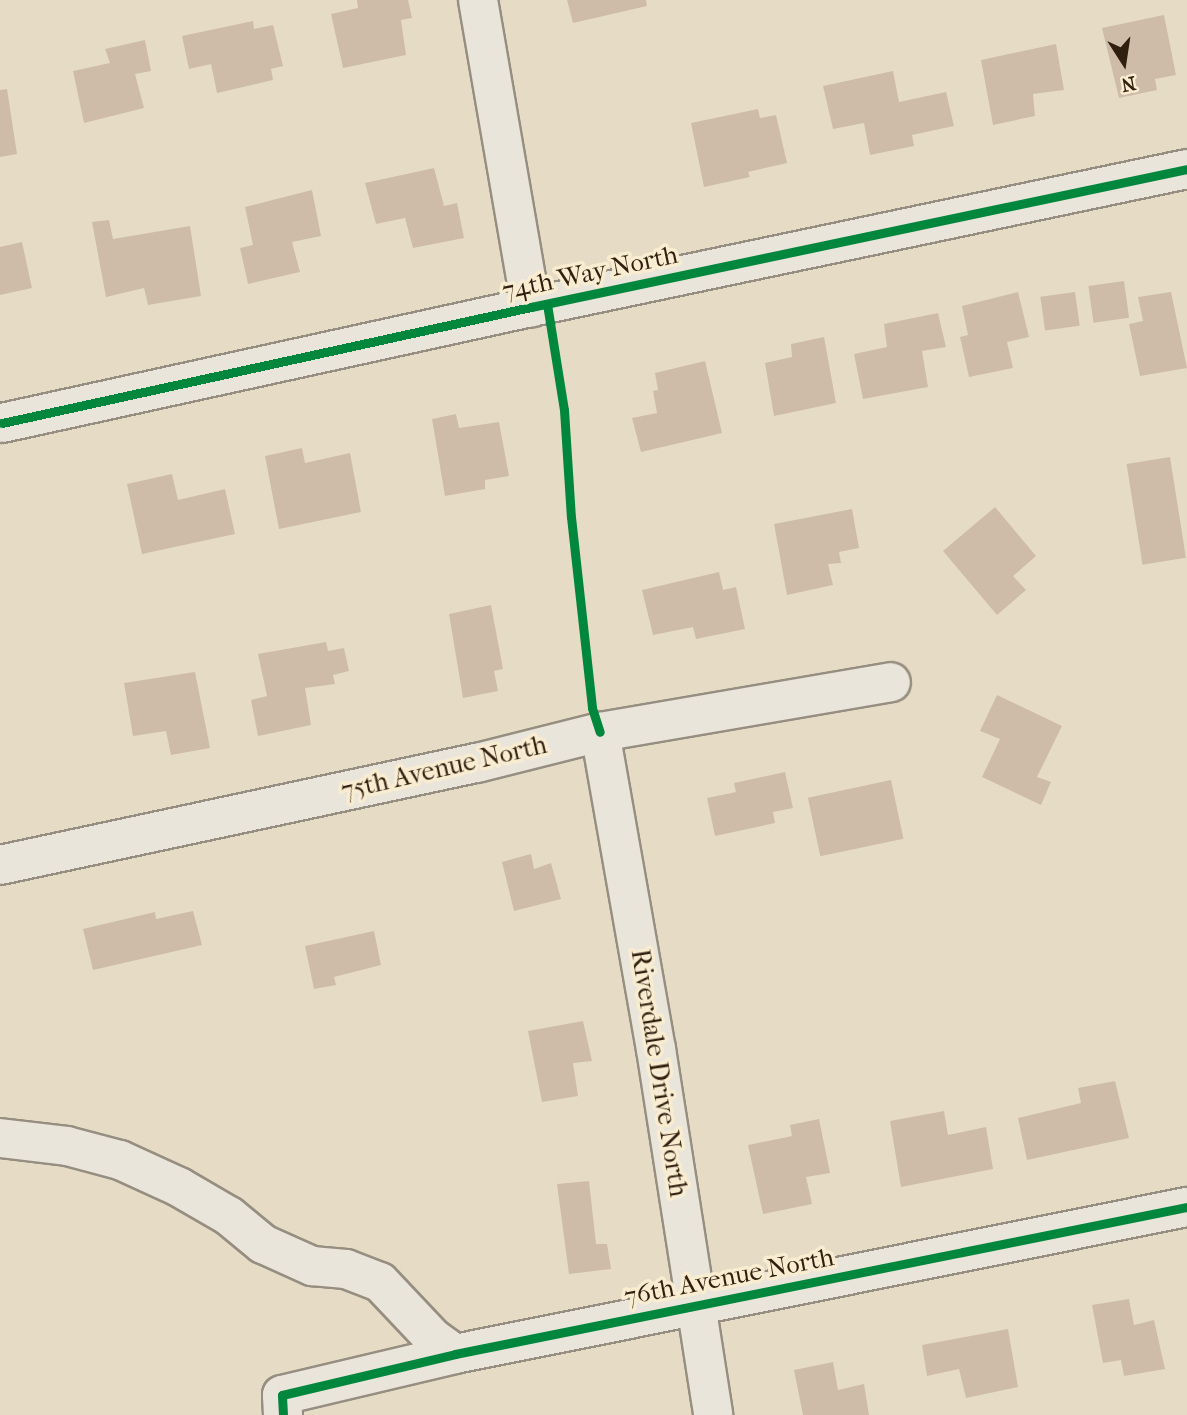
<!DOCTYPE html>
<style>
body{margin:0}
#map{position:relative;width:1187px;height:1415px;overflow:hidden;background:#e6dcc6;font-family:"IM FELL French Canon",serif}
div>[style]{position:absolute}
.building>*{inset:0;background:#cebca9;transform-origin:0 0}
.roads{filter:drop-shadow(2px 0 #968e80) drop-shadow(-2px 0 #968e80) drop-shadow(0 2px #968e80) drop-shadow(0 -2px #968e80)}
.minor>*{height:38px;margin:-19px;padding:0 19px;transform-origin:19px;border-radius:19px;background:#eae5da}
.cycleway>*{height:9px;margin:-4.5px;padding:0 4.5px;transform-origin:4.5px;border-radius:4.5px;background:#00873e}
span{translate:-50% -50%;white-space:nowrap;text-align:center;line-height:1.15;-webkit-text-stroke:7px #f8ecd1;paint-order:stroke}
.street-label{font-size:26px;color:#301f0f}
.north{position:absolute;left:1089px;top:28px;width:70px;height:70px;-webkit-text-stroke:5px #f8ecd1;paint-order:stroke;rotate:168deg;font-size:19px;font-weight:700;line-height:28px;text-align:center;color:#301f0f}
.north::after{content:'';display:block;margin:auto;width:24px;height:32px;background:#301f0f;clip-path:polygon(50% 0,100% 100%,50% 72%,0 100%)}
</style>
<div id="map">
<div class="building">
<i style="clip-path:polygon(357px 0,408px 0,412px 18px,401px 20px,406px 55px,343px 68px,331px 14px,358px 8px)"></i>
<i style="clip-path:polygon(567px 0,646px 0,647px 6px,573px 23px)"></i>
<i style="clip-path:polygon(1164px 15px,1176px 75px,1155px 79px,1157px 90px,1119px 98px,1102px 28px)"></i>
<i style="clip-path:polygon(253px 21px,254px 29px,273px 25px,283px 66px,271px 69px,273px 80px,217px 93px,211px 64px,189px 69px,182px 36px)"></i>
<i style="clip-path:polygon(145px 40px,151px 71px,135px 74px,144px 108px,84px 123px,73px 71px,110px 63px,105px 49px)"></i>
<i style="clip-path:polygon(1056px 44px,1064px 90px,1033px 94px,1035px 116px,993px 125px,981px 60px)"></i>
<i style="clip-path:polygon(893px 71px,899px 102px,946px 92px,954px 126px,912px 135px,914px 146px,870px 155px,864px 123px,833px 129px,823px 86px)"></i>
<i style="clip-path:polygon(7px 89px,17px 154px,0 157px,0 90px)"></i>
<i style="clip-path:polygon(758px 109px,760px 118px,776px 115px,787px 163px,748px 172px,750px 177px,704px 187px,691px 123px)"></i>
<i style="clip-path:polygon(434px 168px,444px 206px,457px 203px,464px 238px,413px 248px,405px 218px,376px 224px,365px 183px)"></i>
<i style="clip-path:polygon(312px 190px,321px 236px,292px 242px,300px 272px,248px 284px,240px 248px,253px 245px,245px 207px)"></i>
<i style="clip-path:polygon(109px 220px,113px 239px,190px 226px,201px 296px,148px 305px,144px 288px,106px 297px,92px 222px)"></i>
<i style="clip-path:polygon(22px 242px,32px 288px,0 295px,0 247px)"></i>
<i style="left:1124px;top:281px;width:37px;height:36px;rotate:82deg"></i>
<i style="clip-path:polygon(1018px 292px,1029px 337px,1007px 342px,1013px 368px,969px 377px,960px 337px,968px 335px,962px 306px)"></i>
<i style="left:1075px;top:292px;width:34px;height:35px;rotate:82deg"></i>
<i style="clip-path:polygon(1171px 292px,1187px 368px,1140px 376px,1129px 324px,1143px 321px,1138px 297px)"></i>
<i style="clip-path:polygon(938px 313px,946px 347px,922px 351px,928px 387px,863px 399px,854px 354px,887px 347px,884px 324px)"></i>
<i style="clip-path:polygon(824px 337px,836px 403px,774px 416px,765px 363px,792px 357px,791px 344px)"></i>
<i style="clip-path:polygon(705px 361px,722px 433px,641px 452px,632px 418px,657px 413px,653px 391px,658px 390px,655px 373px)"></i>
<i style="clip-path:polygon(456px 414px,459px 428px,499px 422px,509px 476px,485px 480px,485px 489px,445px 496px,432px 419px)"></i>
<i style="clip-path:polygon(302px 448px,305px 463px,350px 453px,361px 512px,279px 529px,265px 456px)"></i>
<i style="left:1170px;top:457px;width:102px;height:44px;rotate:81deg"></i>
<i style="clip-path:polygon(172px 474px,178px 500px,225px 489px,235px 534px,142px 554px,127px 484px)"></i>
<i style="clip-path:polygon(995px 507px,1036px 556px,1013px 576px,1026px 590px,997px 615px,943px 551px)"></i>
<i style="clip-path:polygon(852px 509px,859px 548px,839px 552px,841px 563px,828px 564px,833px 585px,787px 595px,774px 524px)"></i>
<i style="clip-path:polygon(719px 572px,723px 590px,736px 587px,745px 629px,696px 639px,693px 627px,653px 635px,642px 590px)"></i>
<i style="clip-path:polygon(491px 605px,503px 669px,494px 671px,498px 691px,463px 698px,449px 614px)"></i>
<i style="clip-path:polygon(326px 642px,328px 651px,344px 648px,349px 671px,333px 675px,335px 684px,305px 688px,311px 725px,258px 736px,251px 700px,267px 696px,258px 654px)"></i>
<i style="clip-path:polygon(195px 672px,210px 748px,171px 755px,166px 731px,133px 736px,124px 683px)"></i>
<i style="clip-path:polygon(997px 695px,1062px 726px,1037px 777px,1051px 782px,1041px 805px,982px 777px,1000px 739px,980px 731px)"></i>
<i style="clip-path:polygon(785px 772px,793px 808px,773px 812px,775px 823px,715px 836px,707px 798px,736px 792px,734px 783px)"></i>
<i style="left:891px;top:780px;width:60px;height:85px;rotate:78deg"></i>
<i style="clip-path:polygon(531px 854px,534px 869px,551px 863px,561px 899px,514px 911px,502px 862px)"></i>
<i style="clip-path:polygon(193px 911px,202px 945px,93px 970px,83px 929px,155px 912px,156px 919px)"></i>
<i style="clip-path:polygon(374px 931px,381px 965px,334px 977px,336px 985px,314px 989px,305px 946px)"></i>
<i style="clip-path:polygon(583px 1021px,592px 1061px,573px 1063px,578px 1096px,542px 1102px,528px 1031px)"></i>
<i style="clip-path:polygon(1115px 1081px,1129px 1138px,1027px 1160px,1018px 1118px,1081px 1103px,1078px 1088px)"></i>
<i style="clip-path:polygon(944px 1111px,948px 1135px,986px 1127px,993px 1169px,901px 1187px,890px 1121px)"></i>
<i style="clip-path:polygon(819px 1119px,830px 1173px,806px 1177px,812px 1204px,763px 1214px,748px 1145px,792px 1136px,790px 1125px)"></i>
<i style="clip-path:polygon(589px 1181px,596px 1244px,607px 1244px,611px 1269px,569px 1274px,557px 1184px)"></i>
<i style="clip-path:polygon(1129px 1299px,1134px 1325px,1154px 1320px,1165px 1369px,1124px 1376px,1121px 1360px,1103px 1363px,1092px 1305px)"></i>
<i style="clip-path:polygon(1008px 1329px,1018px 1387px,966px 1398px,959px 1369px,927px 1376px,922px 1345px)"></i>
<i style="clip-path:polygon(833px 1362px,838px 1390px,864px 1384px,869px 1415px,803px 1415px,794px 1370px)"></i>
</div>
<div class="roads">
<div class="minor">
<i style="left:478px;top:0;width:312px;rotate:80.2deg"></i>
<i style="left:2px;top:423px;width:542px;rotate:-12.37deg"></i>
<i style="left:531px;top:307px;width:670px;rotate:-11.88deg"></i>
<i style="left:600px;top:732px;width:322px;rotate:80deg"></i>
<i style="left:656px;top:1049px;width:370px;rotate:81.1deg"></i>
<i style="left:0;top:865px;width:488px;rotate:-12.1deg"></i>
<i style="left:477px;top:763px;width:127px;rotate:-14.1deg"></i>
<i style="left:600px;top:732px;width:295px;rotate:-9.7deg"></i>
<i style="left:0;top:1138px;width:67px;rotate:6.8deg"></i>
<i style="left:67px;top:1146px;width:55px;rotate:14.8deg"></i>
<i style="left:120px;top:1160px;width:65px;rotate:24.6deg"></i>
<i style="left:179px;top:1187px;width:58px;rotate:30.1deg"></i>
<i style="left:229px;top:1216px;width:44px;rotate:39.5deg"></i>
<i style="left:263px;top:1244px;width:54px;rotate:24.2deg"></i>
<i style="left:312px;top:1266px;width:34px;rotate:5deg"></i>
<i style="left:346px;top:1269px;width:36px;rotate:21deg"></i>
<i style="left:380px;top:1282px;width:77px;rotate:46.6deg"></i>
<i style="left:433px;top:1338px;width:27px;rotate:36deg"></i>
<i style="left:283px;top:1415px;width:20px;rotate:-93deg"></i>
<i style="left:282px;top:1395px;width:178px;rotate:-13.3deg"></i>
<i style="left:455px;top:1354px;width:747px;rotate:-11.36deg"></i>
</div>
</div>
<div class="cycleway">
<i style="left:547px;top:304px;width:107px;rotate:80.9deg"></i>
<i style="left:564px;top:410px;width:107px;rotate:86.3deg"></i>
<i style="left:571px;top:517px;width:192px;rotate:83.7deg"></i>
<i style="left:592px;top:708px;width:25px;rotate:72deg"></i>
<i style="left:2px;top:423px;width:542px;rotate:-12.37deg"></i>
<i style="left:531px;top:307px;width:670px;rotate:-11.88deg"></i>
<i style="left:283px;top:1415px;width:20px;rotate:-93deg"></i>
<i style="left:282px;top:1395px;width:178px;rotate:-13.3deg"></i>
<i style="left:455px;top:1354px;width:747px;rotate:-11.36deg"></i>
</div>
<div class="street-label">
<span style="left:590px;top:273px;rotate:-12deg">74th Way North</span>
<span style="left:444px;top:768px;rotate:-13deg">75th Avenue North</span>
<span style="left:659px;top:1073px;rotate:81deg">Riverdale Drive North</span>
<span style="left:729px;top:1277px;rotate:-11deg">76th Avenue North</span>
</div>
<div class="north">N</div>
</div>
